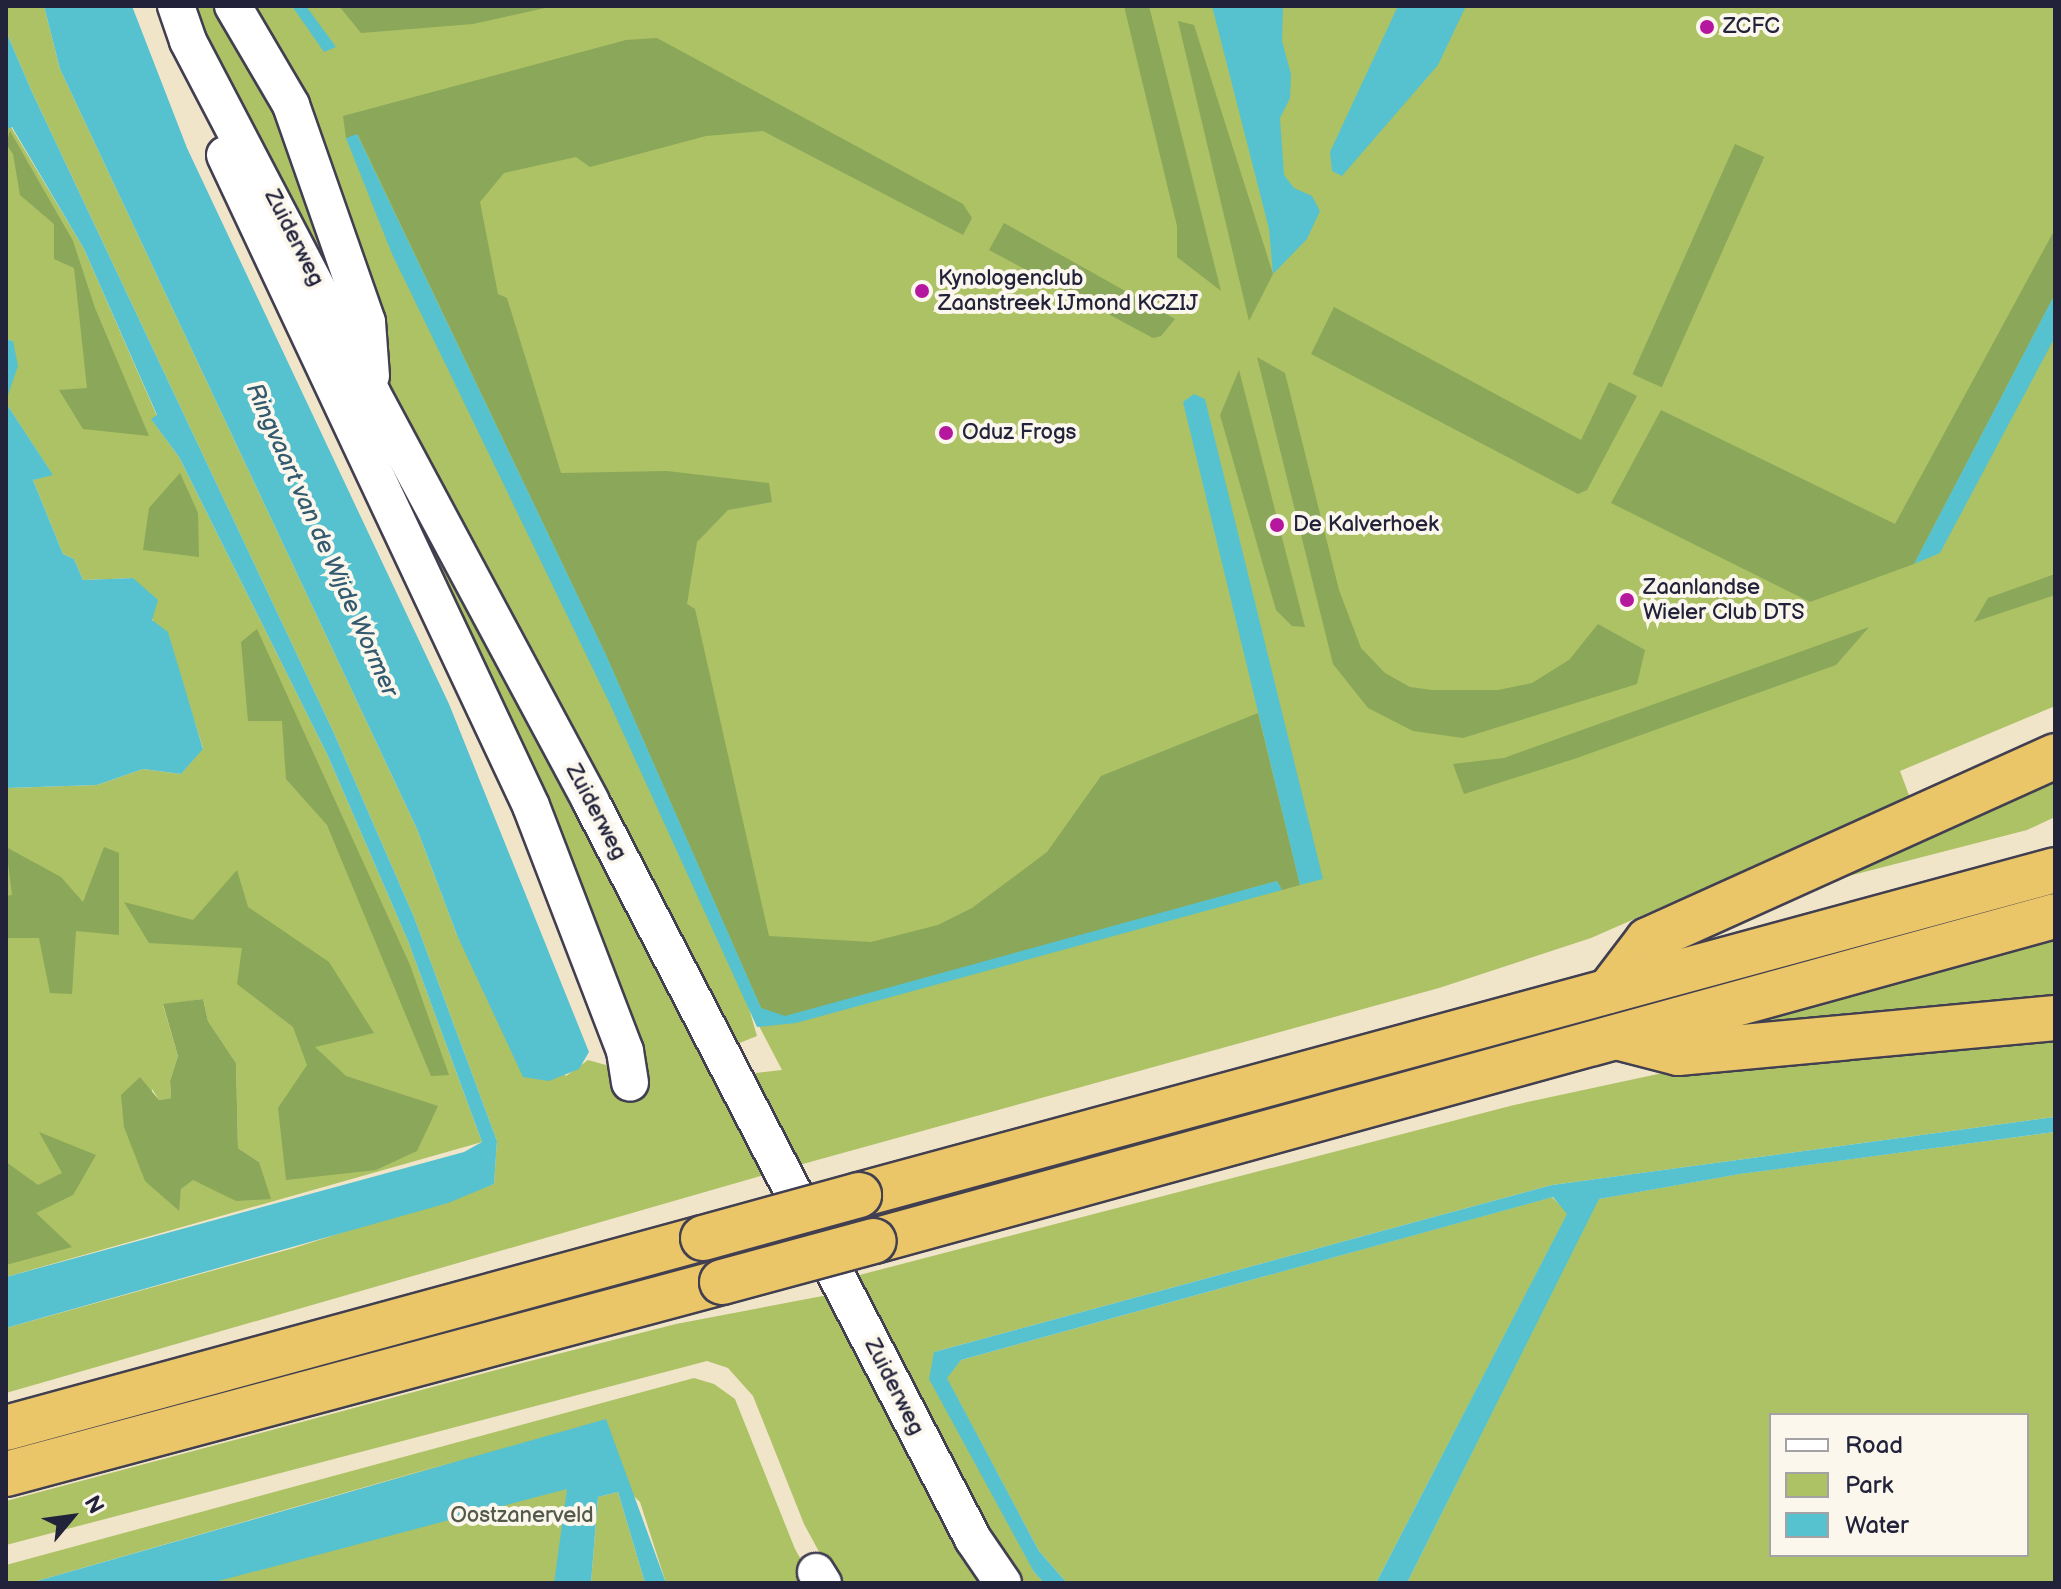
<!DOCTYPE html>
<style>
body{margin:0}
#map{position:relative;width:2061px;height:1589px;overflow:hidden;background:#f0e5c8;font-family:"Balsamiq Sans",sans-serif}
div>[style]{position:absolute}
.green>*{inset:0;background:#adc165}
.forest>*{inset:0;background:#8aa75a;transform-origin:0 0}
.water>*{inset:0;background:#56c2cf}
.roads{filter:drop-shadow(2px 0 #413f50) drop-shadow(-2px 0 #413f50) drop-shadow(0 2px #413f50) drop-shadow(0 -2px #413f50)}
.minor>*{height:36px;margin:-18px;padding:0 18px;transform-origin:18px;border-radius:18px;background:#fff}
.highway>*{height:44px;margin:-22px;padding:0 22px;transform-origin:22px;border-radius:22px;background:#eac669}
.bridges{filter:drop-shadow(2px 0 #413f50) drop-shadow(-2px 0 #413f50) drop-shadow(0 2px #413f50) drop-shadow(0 -2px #413f50)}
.highway-bridge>*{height:44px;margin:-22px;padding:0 22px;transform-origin:22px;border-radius:22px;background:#eac669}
.dots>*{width:22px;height:22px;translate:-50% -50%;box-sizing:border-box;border:4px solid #fbf7ec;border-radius:50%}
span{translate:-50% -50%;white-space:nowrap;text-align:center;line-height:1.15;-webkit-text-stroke:8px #fbf7ec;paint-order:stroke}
.poi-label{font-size:22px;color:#22223b}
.left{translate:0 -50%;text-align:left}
.street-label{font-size:22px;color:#22223b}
.park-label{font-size:22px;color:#535a4a}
.water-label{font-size:24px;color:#345a6f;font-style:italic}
.frame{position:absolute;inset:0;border:8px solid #22223b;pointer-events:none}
.legend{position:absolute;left:1769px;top:1413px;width:260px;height:144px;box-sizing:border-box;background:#fbf7ec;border:2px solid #a4a2a5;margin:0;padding:10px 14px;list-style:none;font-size:24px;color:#22223b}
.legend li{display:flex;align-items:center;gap:16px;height:40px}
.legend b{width:40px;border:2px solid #a4a2a5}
.north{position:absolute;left:32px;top:1477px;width:80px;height:80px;-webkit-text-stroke:6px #fbf7ec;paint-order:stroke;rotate:61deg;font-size:22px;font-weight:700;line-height:32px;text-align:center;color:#22223b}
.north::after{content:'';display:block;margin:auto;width:28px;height:36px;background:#22223b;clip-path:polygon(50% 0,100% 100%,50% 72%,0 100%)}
</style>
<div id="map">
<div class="green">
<i style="clip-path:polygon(6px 6px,44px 6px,60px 69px,417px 829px,457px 935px,566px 1076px,588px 1060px,638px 1074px,227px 146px,764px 1175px,6px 1393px,6px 1328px,294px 1248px,494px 1184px,497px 1141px,414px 917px,333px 731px,32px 92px,8px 36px)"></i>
<i style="clip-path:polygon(186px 6px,213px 6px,285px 122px,350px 325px)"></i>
<i style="clip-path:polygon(257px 6px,2055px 6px,2055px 706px,1900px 771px,1910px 798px,1591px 938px,1439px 988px,792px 1167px,751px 1085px,756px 1073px,782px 1070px,748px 1005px,757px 1036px,737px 1044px,402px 434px,331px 177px)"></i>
<i style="clip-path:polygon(evenodd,11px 127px,84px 249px,157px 416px,152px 420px,179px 457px,327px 754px,408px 941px,482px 1142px,6px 1277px,6px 766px,8px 788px,97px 785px,143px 769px,181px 774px,203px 748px,183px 685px,133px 578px,83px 580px,74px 559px,63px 554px,33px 480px,52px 474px,6px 403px,13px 341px,6px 339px,6px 130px,11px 127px,203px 999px,208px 1021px,236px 1063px,238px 1148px,259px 1162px,236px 1201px,202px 1180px,192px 1180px,181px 1189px,178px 1210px,145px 1180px,152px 1089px,159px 1100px,171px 1098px,170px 1081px,178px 1056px,163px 1005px,203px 999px)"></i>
<i style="clip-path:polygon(2055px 769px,2055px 817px,2027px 830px,1775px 895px)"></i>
<i style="clip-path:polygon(2055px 937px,2055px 1004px,1685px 1042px,1809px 1008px)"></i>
<i style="clip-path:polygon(2055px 1030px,2055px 1117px,1552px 1185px,934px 1352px,1034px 1572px,1044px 1583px,1020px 1583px,997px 1550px,848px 1278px,1514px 1105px,1658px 1074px)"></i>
<i style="clip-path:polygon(evenodd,2055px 1132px,2055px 1583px,1407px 1583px,1598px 1199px,1739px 1174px,2055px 1132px,1771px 1415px,2027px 1415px,2027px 1555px,1771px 1555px,1771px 1415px)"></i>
<i style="clip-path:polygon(1552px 1197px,1568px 1213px,1376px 1583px,1067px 1583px,1039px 1551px,946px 1377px,961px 1360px)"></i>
<i style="clip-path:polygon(828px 1295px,987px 1583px,836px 1583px,804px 1524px,753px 1396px,728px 1368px,707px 1361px,6px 1545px,6px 1501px,526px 1362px,676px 1324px)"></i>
<i style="clip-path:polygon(694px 1378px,714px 1384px,735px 1399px,795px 1549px,814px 1583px,666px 1583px,640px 1502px,569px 1435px,586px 1583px,40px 1583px,463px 1459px,30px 1583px,6px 1583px,6px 1565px)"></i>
<i style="clip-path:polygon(618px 1492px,645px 1583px,591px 1583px,598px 1497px)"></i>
</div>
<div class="forest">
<i style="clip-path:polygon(339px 6px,554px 6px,473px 24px,361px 33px)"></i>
<i style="clip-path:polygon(1124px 6px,1149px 6px,1221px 291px,1177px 257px,1177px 226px)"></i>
<i style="clip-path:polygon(1178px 21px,1194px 25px,1273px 274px,1249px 321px)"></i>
<i style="clip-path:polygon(657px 38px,963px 204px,972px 218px,963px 235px,763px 131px,706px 136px,590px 167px,576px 157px,504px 173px,480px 202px,498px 294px,507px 298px,561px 473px,667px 471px,769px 483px,772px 502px,728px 510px,697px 542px,687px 604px,695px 609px,769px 936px,871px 942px,938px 925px,972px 908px,1047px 852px,1101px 776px,1258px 713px,1300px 885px,1282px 890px,1277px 881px,785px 1017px,761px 1008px,606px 655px,358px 135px,346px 138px,343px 116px,626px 40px)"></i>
<i style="clip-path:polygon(10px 131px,73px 241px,95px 308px,149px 436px,83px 429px,59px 390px,87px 388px,74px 268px,54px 259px,54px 224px,20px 195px,13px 154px,6px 144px)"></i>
<i style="left:1735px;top:144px;width:32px;height:252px;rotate:24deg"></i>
<i style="clip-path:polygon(1004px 223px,1175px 319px,1161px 336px,1153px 338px,989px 250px)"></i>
<i style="clip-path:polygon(2055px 229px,2055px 294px,1914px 564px,1810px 602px,1611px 503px,1661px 410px,1895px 524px)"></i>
<i style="clip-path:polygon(1334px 307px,1581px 440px,1609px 382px,1637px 396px,1587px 490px,1578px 494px,1311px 354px)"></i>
<i style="clip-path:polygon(1257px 357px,1285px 373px,1339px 590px,1361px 648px,1385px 673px,1410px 687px,1432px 690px,1498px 690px,1532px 683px,1569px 660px,1598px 624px,1645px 650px,1637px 684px,1463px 738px,1413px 731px,1368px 708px,1333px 664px)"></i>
<i style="clip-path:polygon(1239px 370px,1305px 627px,1292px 626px,1276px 610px,1220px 415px)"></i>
<i style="clip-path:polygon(180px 473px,198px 513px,199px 557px,143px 550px,149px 508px)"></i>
<i style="clip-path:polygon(2055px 574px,2055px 595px,1974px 622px,1988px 598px)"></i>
<i style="clip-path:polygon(1869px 627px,1836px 665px,1577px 758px,1464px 794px,1453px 764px,1504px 758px)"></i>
<i style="clip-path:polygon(257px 629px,410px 965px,449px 1075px,431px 1076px,327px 825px,286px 779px,282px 721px,248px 721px,241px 642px)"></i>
<i style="clip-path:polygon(6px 847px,61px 877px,83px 902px,104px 847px,119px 853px,119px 935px,76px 931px,72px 994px,50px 993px,39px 938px,6px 938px,6px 896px,12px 895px)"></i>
<i style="clip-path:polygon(237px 870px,248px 907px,329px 962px,374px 1033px,315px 1047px,346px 1076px,438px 1106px,417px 1151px,376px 1170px,286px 1180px,278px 1108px,307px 1065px,293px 1027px,237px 984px,242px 948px,149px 943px,124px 902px,193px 920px)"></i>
<i style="clip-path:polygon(203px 999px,208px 1021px,236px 1063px,238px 1148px,259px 1162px,271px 1199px,236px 1201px,193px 1180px,181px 1189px,179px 1211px,145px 1181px,124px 1127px,121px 1095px,140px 1077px,159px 1100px,171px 1098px,170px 1081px,178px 1056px,163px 1004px)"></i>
<i style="clip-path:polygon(39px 1132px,96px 1155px,73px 1195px,36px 1213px,72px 1247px,6px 1265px,6px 1162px,38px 1185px,62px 1173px)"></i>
</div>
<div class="water">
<i style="clip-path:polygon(44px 6px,132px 6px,187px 148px,449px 704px,589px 1052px,579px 1069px,549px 1081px,523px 1077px,457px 935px,417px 829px,60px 69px)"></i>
<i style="clip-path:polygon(292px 6px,306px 6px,336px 47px,324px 52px)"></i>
<i style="clip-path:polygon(1212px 6px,1283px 6px,1282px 41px,1291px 74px,1290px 98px,1280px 118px,1284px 175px,1294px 188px,1312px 196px,1320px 211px,1307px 239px,1273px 274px,1269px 229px)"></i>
<i style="clip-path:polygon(1398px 6px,1466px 6px,1438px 65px,1342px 176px,1332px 171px,1330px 152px)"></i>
<i style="clip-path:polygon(6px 16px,8px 36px,32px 92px,333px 731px,414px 917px,497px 1141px,494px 1184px,448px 1203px,6px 1328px,6px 1277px,464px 1152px,482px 1142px,408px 941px,327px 754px,179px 457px,151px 419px,157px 415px,84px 249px,12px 127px,6px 130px)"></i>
<i style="clip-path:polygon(357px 134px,606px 655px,761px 1008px,785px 1016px,1277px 881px,1282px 890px,796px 1023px,757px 1027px,609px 702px,392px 254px,346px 138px)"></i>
<i style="clip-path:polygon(2055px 294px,2055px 337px,1940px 553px,1914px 564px)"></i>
<i style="clip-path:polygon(6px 339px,13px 341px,18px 366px,6px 401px)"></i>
<i style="clip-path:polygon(1194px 394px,1205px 399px,1323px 879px,1300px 885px,1183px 402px)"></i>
<i style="clip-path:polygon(6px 403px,53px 475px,33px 480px,63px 554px,74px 559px,83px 580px,133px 578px,158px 600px,152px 620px,168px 632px,203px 749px,181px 774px,143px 769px,97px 785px,7px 788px)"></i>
<i style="clip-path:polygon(2055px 1117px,2055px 1132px,1740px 1174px,1599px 1199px,1407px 1583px,1376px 1583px,1567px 1214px,1553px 1197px,961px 1360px,947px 1378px,1039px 1551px,1067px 1583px,1044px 1583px,1034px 1572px,929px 1379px,934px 1352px,1552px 1185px)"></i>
<i style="clip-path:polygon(606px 1419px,666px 1583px,645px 1583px,618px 1492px,598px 1497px,591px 1583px,554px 1583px,567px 1489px,211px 1583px,30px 1583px)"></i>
</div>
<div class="roads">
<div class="minor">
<i style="left:176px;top:6px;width:37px;rotate:71deg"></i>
<i style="left:188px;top:41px;width:397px;rotate:62.4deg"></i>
<i style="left:372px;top:393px;width:462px;rotate:61.8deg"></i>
<i style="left:590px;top:800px;width:832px;rotate:62.6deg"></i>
<i style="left:973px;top:1539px;width:53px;rotate:55.7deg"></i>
<i style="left:233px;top:6px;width:115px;rotate:59.6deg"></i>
<i style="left:291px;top:105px;width:230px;rotate:70.7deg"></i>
<i style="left:367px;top:322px;width:54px;rotate:85.8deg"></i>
<i style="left:225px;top:155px;width:719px;rotate:64.82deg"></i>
<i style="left:531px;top:806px;width:262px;rotate:69deg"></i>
<i style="left:625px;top:1051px;width:32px;rotate:81deg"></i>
<i style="left:816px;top:1572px;width:13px;rotate:58deg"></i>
</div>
<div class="highway">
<i style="left:1609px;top:991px;width:64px;rotate:-52.6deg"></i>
<i style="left:1648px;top:940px;width:447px;rotate:-24.3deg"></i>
<i style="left:1620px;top:1038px;width:60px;rotate:14.5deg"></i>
<i style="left:1678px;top:1053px;width:379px;rotate:-5.3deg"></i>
<i style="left:859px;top:1195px;width:1239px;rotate:-15.2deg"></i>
<i style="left:874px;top:1241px;width:1225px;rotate:-15.39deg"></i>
<i style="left:6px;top:1428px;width:722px;rotate:-15.25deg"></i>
<i style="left:6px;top:1474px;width:741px;rotate:-15.01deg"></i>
</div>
</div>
<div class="bridges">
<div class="highway-bridge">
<i style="left:703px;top:1238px;width:162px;rotate:-15.4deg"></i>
<i style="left:722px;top:1282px;width:157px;rotate:-15.1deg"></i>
</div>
</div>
<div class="dots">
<i style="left:1707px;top:27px;background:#b5179e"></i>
<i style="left:922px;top:291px;background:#b5179e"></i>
<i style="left:946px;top:433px;background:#b5179e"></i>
<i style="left:1277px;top:525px;background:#b5179e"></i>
<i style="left:1627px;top:600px;background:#b5179e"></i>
</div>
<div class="poi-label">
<span class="left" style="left:1723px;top:27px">ZCFC</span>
<span class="left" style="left:938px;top:291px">Kynologenclub<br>Zaanstreek IJmond KCZIJ</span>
<span class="left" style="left:962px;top:433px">Oduz Frogs</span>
<span class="left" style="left:1293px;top:525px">De Kalverhoek</span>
<span class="left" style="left:1643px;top:600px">Zaanlandse<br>Wieler Club DTS</span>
</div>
<div class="street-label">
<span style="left:294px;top:238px;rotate:63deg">Zuiderweg</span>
<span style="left:596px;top:812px;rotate:62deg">Zuiderweg</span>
<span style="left:894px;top:1387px;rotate:63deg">Zuiderweg</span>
</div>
<div class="park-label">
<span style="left:522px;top:1516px">Oostzanerveld</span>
</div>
<div class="water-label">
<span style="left:322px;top:540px;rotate:66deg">Ringvaart van de Wijde Wormer</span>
</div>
<div class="frame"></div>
<ul class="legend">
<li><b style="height:10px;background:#fff"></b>Road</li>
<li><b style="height:22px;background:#adc165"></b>Park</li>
<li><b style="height:22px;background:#56c2cf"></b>Water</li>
</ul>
<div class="north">N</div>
</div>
